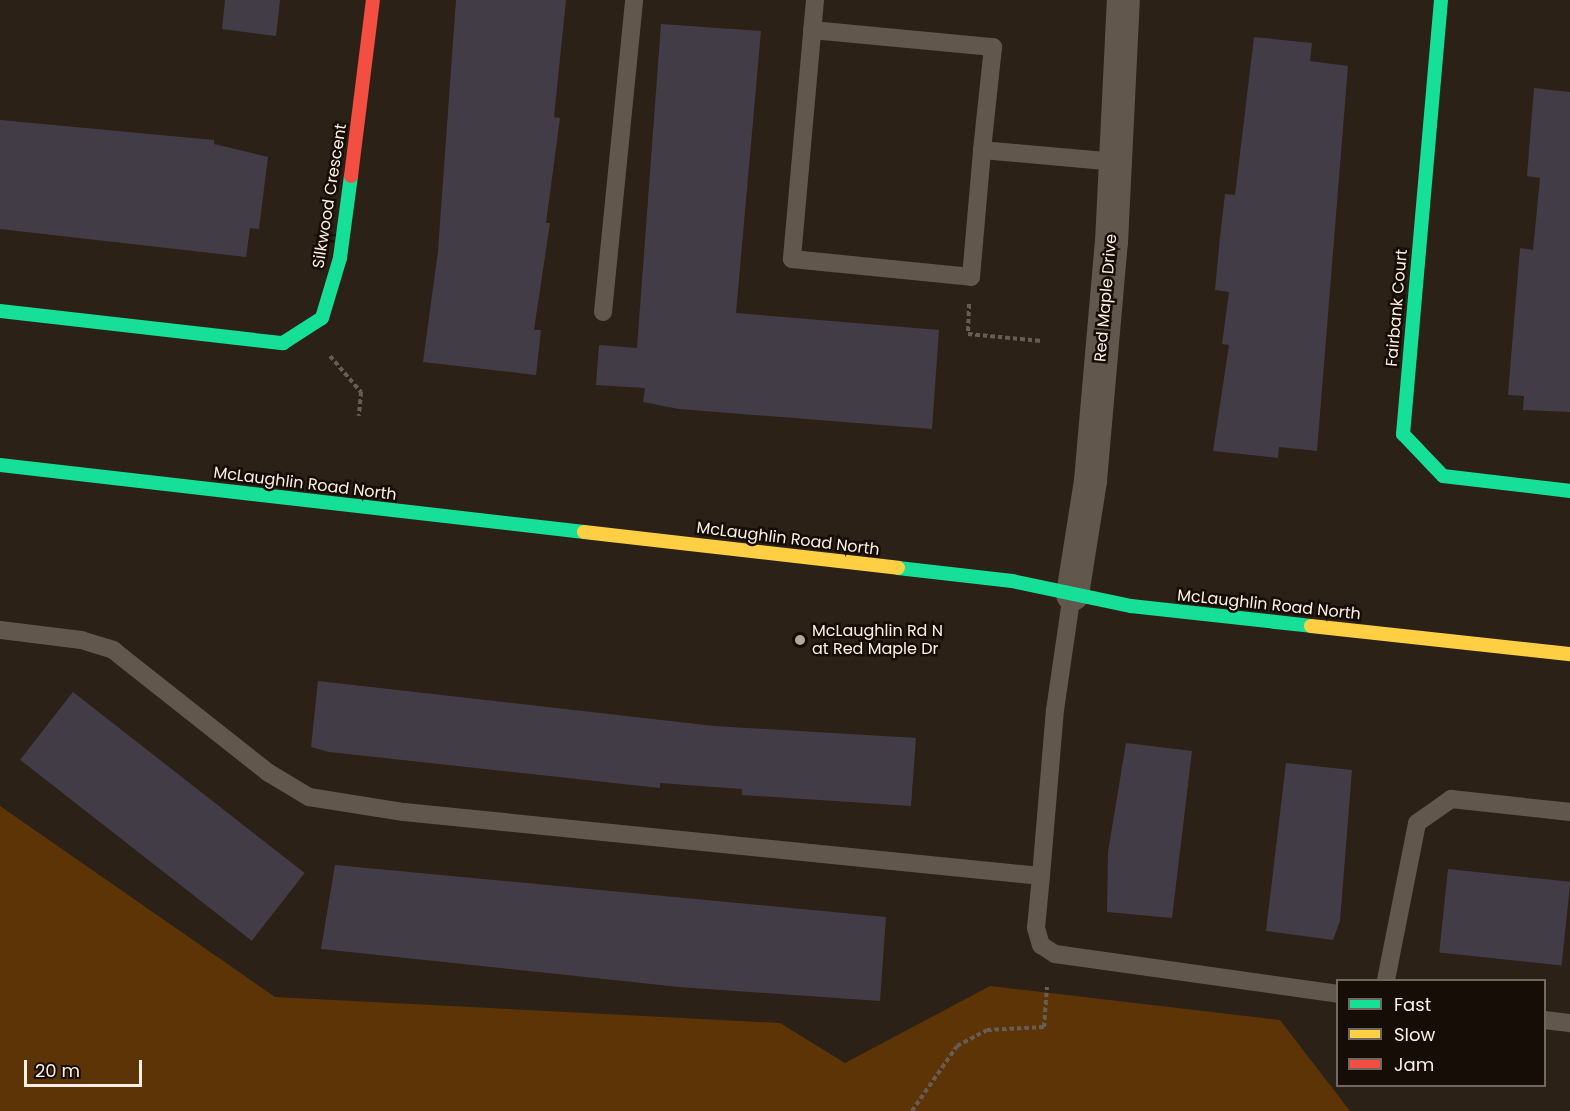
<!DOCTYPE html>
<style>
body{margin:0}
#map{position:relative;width:1570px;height:1111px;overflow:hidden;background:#2c2117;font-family:Poppins,sans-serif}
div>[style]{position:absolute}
.green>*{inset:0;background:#5c3405}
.building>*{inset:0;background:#423c46;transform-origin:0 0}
.path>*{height:4px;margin-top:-2px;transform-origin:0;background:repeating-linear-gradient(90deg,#675d55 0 4.5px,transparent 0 7.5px)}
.lane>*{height:18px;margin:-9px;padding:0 9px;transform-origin:9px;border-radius:9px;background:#61574d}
.street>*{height:33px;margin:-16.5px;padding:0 16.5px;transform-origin:16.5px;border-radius:16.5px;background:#61574d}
.fast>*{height:14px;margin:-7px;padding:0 7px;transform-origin:7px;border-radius:7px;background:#16e098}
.slow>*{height:14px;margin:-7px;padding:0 7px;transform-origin:7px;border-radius:7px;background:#ffcf43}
.jam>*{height:14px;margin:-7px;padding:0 7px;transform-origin:7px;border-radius:7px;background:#f24e42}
.dots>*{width:16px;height:16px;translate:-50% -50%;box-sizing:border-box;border:3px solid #150d06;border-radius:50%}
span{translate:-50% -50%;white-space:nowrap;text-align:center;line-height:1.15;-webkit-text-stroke:5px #150d06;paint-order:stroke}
.street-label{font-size:16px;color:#fef0e5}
.poi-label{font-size:16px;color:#fef0e5}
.left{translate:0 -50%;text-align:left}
.legend{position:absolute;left:1336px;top:979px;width:210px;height:108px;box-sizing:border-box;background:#150d06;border:2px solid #72685f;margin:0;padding:8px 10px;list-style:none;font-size:18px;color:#fef0e5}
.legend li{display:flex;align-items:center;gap:12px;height:30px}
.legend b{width:30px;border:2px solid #72685f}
.scale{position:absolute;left:24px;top:1060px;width:118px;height:27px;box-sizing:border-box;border:3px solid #fef0e5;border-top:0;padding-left:8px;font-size:18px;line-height:21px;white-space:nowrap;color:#fef0e5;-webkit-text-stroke:4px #150d06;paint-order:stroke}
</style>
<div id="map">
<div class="green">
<i style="clip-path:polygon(0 806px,275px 997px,780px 1023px,845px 1063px,990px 986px,1280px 1020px,1350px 1111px,0 1111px)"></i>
</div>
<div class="building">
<i style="clip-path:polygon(225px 0,280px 0,276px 36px,222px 29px)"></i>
<i style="clip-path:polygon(456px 0,566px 0,554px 117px,560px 118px,546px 223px,550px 223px,534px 330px,541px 330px,536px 375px,423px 362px,438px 251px)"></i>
<i style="clip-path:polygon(661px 24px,761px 31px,736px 313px,939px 330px,932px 429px,679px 409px,643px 402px,645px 388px,596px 385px,599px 345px,637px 348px)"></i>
<i style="clip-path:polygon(1254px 37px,1312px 43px,1310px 61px,1348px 66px,1317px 451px,1279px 447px,1278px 458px,1213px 451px,1229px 345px,1222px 344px,1229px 292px,1215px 290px,1220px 237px,1225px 194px,1235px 195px)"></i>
<i style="clip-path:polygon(1534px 88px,1570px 92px,1570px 412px,1523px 410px,1524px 396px,1508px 395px,1520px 248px,1533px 250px,1540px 178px,1527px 176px)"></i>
<i style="clip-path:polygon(0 120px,214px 140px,214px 144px,268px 157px,259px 229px,250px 228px,246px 257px,0 229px)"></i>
<i style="clip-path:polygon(318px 681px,714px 726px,916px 738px,911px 806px,742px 795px,742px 789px,660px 783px,660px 788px,329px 752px,311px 747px)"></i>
<i style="left:73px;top:692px;width:294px;height:86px;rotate:38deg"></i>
<i style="clip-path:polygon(1126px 743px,1192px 751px,1172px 918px,1107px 912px,1108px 852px)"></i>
<i style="clip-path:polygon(1286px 763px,1352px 770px,1340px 921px,1333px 940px,1266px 931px)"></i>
<i style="clip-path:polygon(335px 865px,886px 917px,880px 1001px,679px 987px,321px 949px)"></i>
<i style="left:1448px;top:869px;width:123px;height:84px;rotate:6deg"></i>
</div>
<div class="path">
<i style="left:969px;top:304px;width:30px;rotate:92deg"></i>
<i style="left:968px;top:334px;width:74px;rotate:5.4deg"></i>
<i style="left:330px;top:356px;width:48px;rotate:49.3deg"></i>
<i style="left:361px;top:392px;width:24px;rotate:95deg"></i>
<i style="left:912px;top:1111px;width:79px;rotate:-55.3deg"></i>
<i style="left:957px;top:1046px;width:34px;rotate:-28deg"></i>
<i style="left:987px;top:1030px;width:57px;rotate:-3deg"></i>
<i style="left:1044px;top:1027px;width:40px;rotate:-85.7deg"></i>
</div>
<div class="lane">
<i style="left:815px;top:0;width:260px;rotate:95.1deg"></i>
<i style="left:792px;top:259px;width:180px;rotate:5.7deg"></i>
<i style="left:971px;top:277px;width:127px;rotate:-85deg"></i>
<i style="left:812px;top:30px;width:182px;rotate:5.4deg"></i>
<i style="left:993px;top:47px;width:104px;rotate:96.1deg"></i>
<i style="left:982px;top:150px;width:135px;rotate:5.1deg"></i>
<i style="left:603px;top:312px;width:314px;rotate:-84.3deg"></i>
<i style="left:0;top:630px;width:82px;rotate:7deg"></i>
<i style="left:81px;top:640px;width:34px;rotate:17deg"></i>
<i style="left:113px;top:650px;width:199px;rotate:38.3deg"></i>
<i style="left:269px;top:773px;width:47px;rotate:31deg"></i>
<i style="left:309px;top:797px;width:96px;rotate:9deg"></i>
<i style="left:404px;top:812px;width:640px;rotate:5.74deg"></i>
<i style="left:1041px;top:876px;width:167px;rotate:-85.2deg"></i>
<i style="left:1055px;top:710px;width:117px;rotate:-81.7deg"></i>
<i style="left:1041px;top:876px;width:52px;rotate:95.5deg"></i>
<i style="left:1036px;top:928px;width:18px;rotate:74deg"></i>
<i style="left:1041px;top:945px;width:17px;rotate:33deg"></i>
<i style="left:1055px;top:954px;width:286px;rotate:8deg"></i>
<i style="left:1386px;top:980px;width:160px;rotate:-78.8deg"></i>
<i style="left:1417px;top:823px;width:42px;rotate:-35.2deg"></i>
<i style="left:1451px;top:799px;width:120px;rotate:6.2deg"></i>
<i style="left:1544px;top:1020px;width:26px;rotate:7deg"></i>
</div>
<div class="street">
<i style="left:1072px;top:594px;width:115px;rotate:-81deg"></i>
<i style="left:1090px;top:480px;width:239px;rotate:-85deg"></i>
<i style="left:1111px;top:242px;width:242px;rotate:-87.2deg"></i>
</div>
<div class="fast">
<i style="left:1441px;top:0;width:436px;rotate:95deg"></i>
<i style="left:1403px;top:434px;width:58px;rotate:46.4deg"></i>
<i style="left:1443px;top:476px;width:128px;rotate:6.7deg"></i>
<i style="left:0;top:311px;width:285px;rotate:6.5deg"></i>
<i style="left:283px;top:343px;width:46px;rotate:-32.7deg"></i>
<i style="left:322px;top:318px;width:63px;rotate:-73.3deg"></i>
<i style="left:340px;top:258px;width:83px;rotate:-82.4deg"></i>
<i style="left:0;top:465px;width:588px;rotate:6.54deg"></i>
<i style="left:898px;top:568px;width:115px;rotate:6.5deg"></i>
<i style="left:1012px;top:581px;width:122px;rotate:11.9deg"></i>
<i style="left:1131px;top:606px;width:181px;rotate:6.3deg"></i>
</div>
<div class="slow">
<i style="left:584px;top:532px;width:316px;rotate:6.5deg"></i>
<i style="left:1311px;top:626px;width:261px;rotate:6.2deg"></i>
</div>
<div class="jam">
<i style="left:351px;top:176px;width:177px;rotate:-82.9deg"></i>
</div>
<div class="dots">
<i style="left:800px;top:640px;background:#b4a89d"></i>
</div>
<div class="street-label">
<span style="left:330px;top:196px;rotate:-81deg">Silkwood Crescent</span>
<span style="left:1106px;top:298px;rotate:-85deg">Red Maple Drive</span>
<span style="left:1397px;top:308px;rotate:-85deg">Fairbank Court</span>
<span style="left:305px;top:484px;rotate:7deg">McLaughlin Road North</span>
<span style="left:788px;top:539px;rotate:7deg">McLaughlin Road North</span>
<span style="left:1269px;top:605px;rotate:6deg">McLaughlin Road North</span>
</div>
<div class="poi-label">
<span class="left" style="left:812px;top:640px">McLaughlin Rd N<br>at Red Maple Dr</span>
</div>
<ul class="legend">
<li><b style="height:8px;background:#16e098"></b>Fast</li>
<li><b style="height:8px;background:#ffcf43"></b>Slow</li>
<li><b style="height:8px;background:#f24e42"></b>Jam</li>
</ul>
<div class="scale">20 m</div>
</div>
